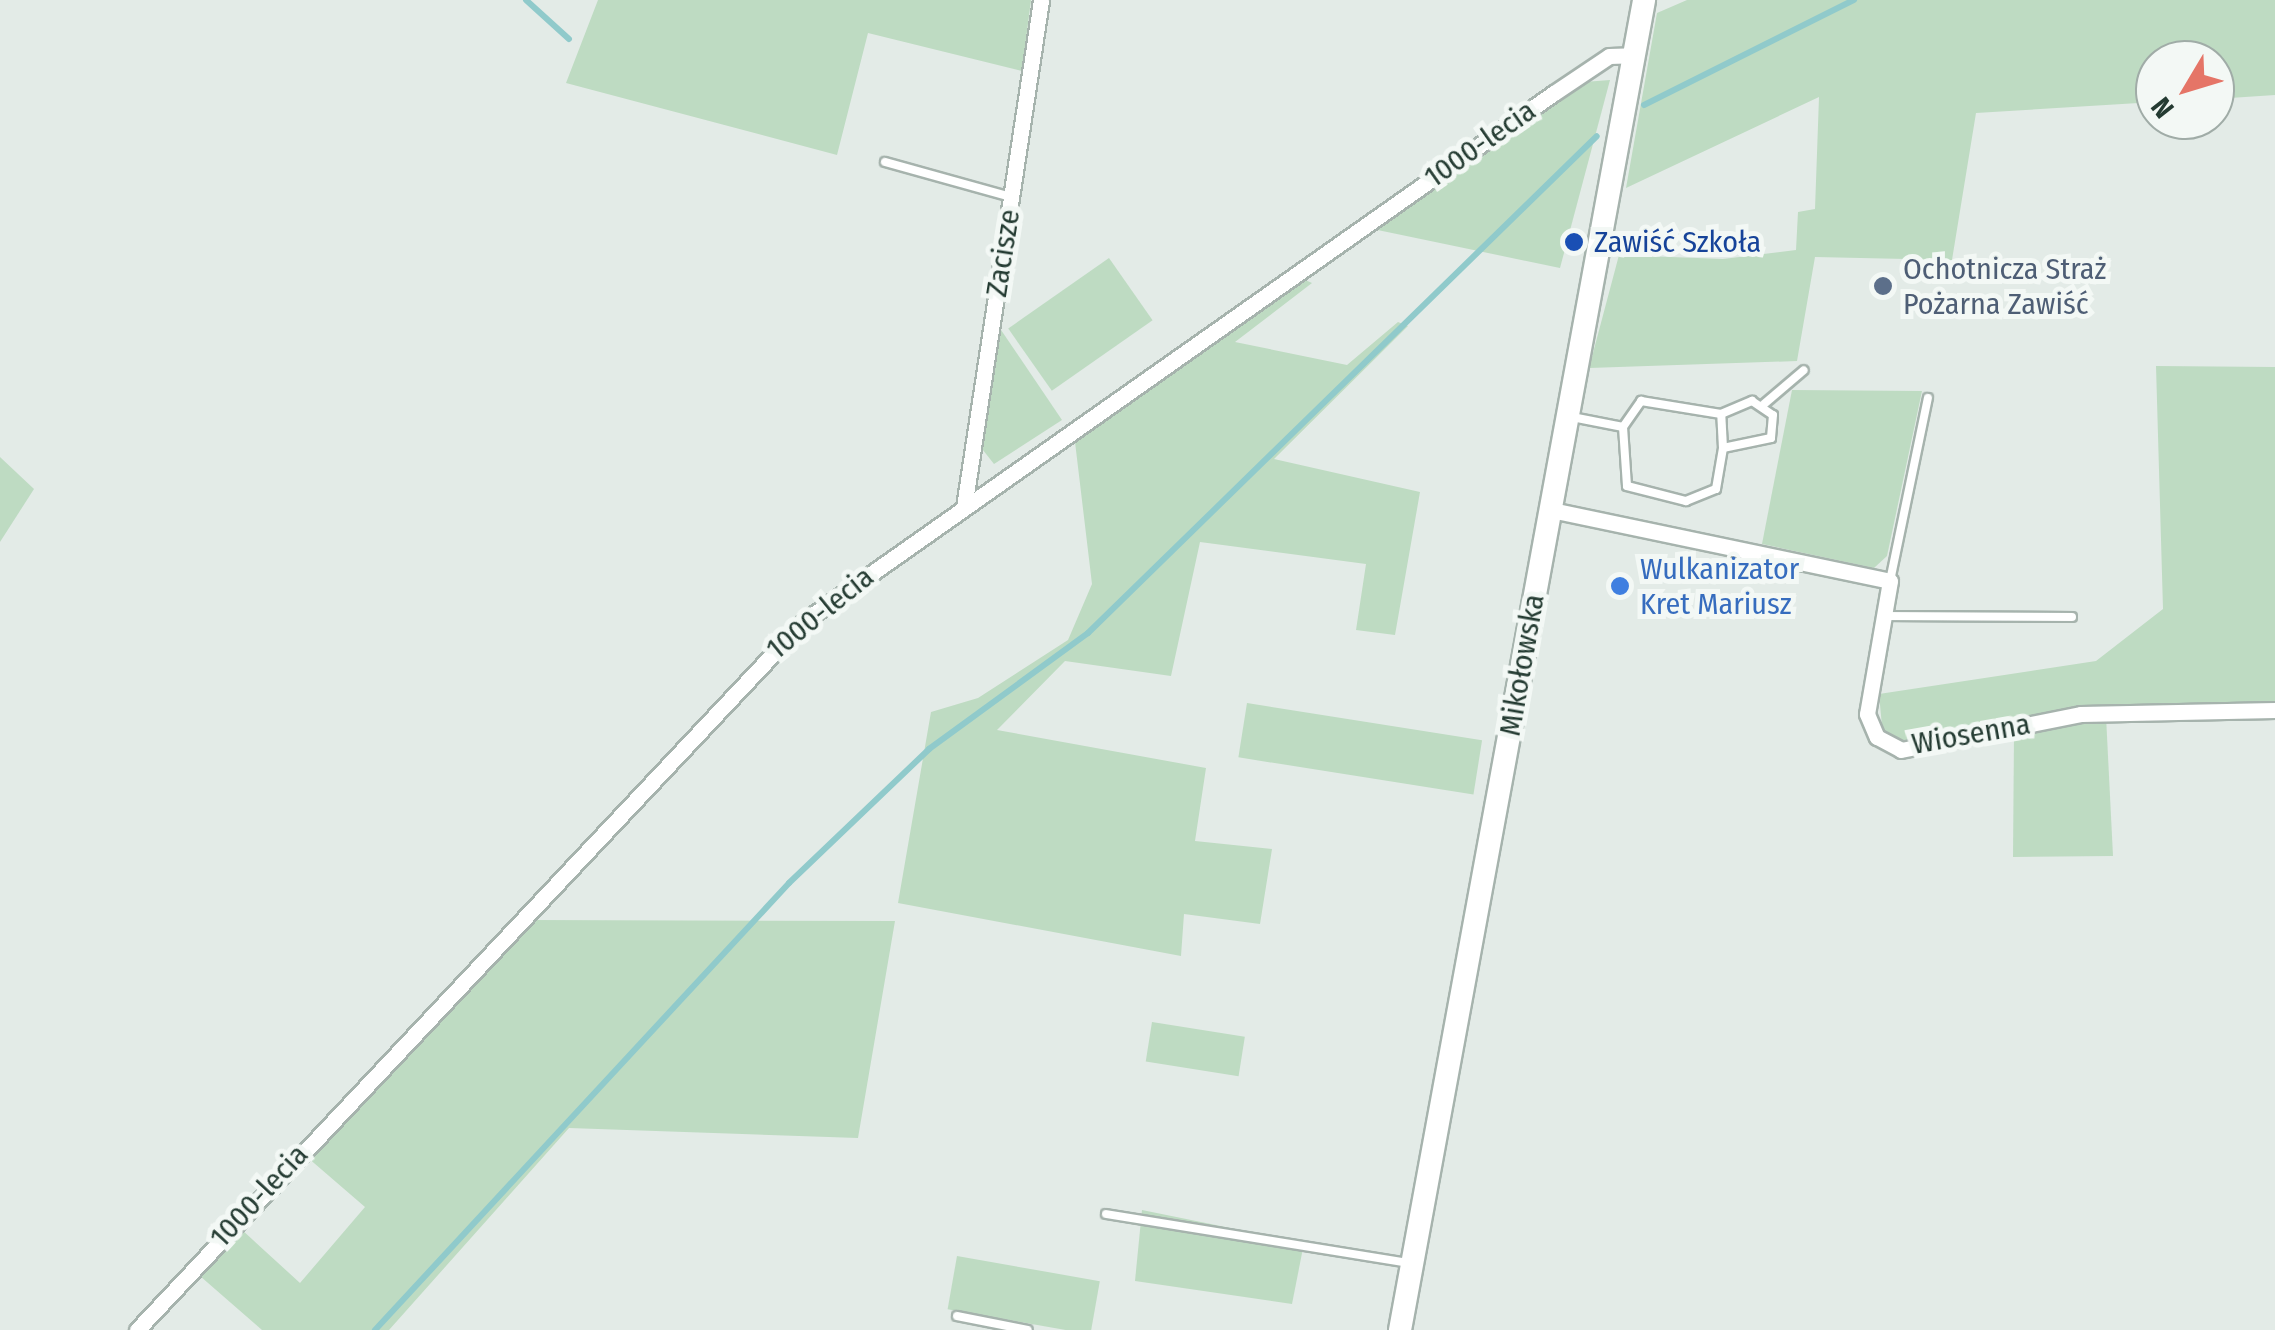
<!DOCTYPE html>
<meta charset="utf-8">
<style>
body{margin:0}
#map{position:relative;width:2275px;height:1330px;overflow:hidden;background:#e3ebe7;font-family:"Fira Sans Condensed",sans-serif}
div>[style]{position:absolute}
.green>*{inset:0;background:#bedbc2;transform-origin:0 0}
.stream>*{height:6px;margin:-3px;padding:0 3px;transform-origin:3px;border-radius:3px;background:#90cacb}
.roads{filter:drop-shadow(2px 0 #a6b3ad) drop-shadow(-2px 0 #a6b3ad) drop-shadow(0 2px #a6b3ad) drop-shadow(0 -2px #a6b3ad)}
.lane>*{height:8px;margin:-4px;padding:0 4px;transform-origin:4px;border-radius:4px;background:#fff}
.street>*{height:15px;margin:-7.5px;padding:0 7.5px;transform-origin:7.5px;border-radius:7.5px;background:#fff}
.secondary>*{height:22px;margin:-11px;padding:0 11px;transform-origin:11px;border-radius:11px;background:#fff}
.dots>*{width:28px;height:28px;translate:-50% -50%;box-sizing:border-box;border:5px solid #f3f8f5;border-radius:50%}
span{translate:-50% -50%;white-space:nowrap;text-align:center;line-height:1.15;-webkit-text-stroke:10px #f3f8f5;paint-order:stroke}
.street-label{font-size:30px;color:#243b32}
.transit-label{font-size:30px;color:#164399}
.left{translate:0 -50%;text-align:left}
.service-label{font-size:30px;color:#4e5e75}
.shop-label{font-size:30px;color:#366cbe}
.north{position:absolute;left:2135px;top:40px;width:100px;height:100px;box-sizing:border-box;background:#f3f8f5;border:2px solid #a0aca7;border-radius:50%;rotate:232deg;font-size:28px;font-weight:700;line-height:40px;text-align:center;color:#243b32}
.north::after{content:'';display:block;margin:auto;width:35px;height:45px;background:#e57567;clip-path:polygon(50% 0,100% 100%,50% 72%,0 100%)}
</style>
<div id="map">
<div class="green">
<i style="clip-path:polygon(598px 0,1031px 0,1022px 71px,868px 33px,837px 155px,566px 83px)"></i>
<i style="clip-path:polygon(1687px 0,2275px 0,2275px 95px,2215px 99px,2215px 60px,2155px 60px,2155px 102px,1976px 113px,1952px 260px,1815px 257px,1797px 361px,1589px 368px,1619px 255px,1723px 259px,1796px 250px,1798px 212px,1815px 209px,1819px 97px,1626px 188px,1657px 13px)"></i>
<i style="clip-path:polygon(1610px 80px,1560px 268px,1368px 228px,1584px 82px)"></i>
<i style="left:1109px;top:258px;width:76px;height:123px;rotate:55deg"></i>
<i style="clip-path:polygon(1303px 279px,1312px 283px,1235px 342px,1347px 365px,1398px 322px,1408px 326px,1274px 459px,1420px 492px,1395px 635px,1356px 630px,1366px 564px,1200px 542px,1171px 676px,1065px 661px,997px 730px,1206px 768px,1195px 841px,1272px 849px,1260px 924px,1184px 914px,1181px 956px,898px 903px,931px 712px,978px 698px,1068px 640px,1092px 584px,1075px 442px)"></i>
<i style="clip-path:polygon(999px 327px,1062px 420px,994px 464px,979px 445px)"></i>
<i style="clip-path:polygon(2156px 366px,2275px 367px,2275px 706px,2105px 705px,1903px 745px,1883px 737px,1879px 694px,2096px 661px,2163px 609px)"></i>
<i style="clip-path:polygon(1792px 390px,1922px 391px,1887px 556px,1874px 568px,1762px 544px)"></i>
<i style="clip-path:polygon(0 457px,34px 489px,0 542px)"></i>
<i style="left:1247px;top:703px;width:238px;height:55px;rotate:9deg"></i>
<i style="clip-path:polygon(2106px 716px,2113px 856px,2013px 857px,2014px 733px)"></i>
<i style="clip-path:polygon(529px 920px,895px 921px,858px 1138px,569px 1128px,389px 1330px,262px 1330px,200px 1276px,241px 1229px,300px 1283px,365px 1207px,307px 1157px)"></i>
<i style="left:1152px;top:1022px;width:94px;height:40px;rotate:9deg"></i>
<i style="clip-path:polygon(1142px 1210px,1304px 1243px,1292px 1304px,1135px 1281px)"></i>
<i style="left:957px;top:1256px;width:145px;height:54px;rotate:10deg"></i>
</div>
<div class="stream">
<i style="left:526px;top:0;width:58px;rotate:42.2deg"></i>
<i style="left:1644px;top:105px;width:235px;rotate:-26.6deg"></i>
<i style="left:375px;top:1330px;width:609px;rotate:-47.19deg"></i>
<i style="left:789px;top:883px;width:194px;rotate:-43.7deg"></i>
<i style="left:929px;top:749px;width:197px;rotate:-36.1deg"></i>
<i style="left:1088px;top:633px;width:711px;rotate:-44.32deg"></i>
</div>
<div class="roads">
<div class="lane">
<i style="left:885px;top:162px;width:131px;rotate:15.5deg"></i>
<i style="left:1764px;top:404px;width:52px;rotate:-40.4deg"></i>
<i style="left:1572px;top:417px;width:52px;rotate:11.1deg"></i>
<i style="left:1623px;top:427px;width:32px;rotate:-55deg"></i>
<i style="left:1641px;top:401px;width:81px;rotate:9.2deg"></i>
<i style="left:1721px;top:414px;width:34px;rotate:-23deg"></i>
<i style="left:1752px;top:401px;width:25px;rotate:34deg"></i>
<i style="left:1773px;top:415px;width:23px;rotate:95deg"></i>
<i style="left:1771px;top:438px;width:49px;rotate:168.2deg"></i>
<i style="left:1723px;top:448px;width:34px;rotate:-93deg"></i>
<i style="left:1623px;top:427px;width:59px;rotate:86.1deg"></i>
<i style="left:1627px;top:486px;width:61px;rotate:14.3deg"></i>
<i style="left:1686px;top:501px;width:32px;rotate:-22deg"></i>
<i style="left:1716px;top:489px;width:42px;rotate:-80.3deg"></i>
<i style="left:1890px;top:581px;width:187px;rotate:-78.3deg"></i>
<i style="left:1884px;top:616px;width:188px;rotate:0.3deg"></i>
<i style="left:1106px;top:1214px;width:305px;rotate:9.2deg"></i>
<i style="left:957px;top:1316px;width:72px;rotate:11.2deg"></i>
</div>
<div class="street">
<i style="left:964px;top:507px;width:513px;rotate:-81.36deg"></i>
<i style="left:1551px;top:510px;width:346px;rotate:11.8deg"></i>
<i style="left:1890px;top:581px;width:135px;rotate:99.8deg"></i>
<i style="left:1867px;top:714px;width:25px;rotate:67deg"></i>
<i style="left:1877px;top:737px;width:27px;rotate:28deg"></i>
<i style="left:1901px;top:750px;width:184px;rotate:-11.3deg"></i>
<i style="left:2081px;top:714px;width:194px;rotate:-1.2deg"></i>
<i style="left:137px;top:1330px;width:973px;rotate:-46.75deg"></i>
<i style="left:804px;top:621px;width:917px;rotate:-35.15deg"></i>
<i style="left:1554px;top:93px;width:66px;rotate:-33.9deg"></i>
<i style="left:1609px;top:56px;width:24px;rotate:-2deg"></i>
</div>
<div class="secondary">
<i style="left:1400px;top:1330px;width:1352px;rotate:-79.6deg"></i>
</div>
</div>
<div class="dots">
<i style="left:1574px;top:242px;background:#1a4fb4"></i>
<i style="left:1883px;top:286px;background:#5c6f8a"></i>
<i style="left:1620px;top:586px;background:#3f7fe0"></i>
</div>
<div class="street-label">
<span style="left:1480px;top:144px;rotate:-35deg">1000-lecia</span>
<span style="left:1003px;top:253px;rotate:-81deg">Zacisze</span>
<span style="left:820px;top:613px;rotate:-39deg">1000-lecia</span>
<span style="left:1522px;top:665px;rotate:-80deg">Mikołowska</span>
<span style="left:1971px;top:734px;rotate:-10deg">Wiosenna</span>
<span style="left:259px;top:1196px;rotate:-47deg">1000-lecia</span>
</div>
<div class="transit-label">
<span class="left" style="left:1594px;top:242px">Zawiść Szkoła</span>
</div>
<div class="service-label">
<span class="left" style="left:1903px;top:286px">Ochotnicza Straż<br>Pożarna Zawiść</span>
</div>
<div class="shop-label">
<span class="left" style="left:1640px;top:586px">Wulkanizator<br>Kret Mariusz</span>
</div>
<div class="north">N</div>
</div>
